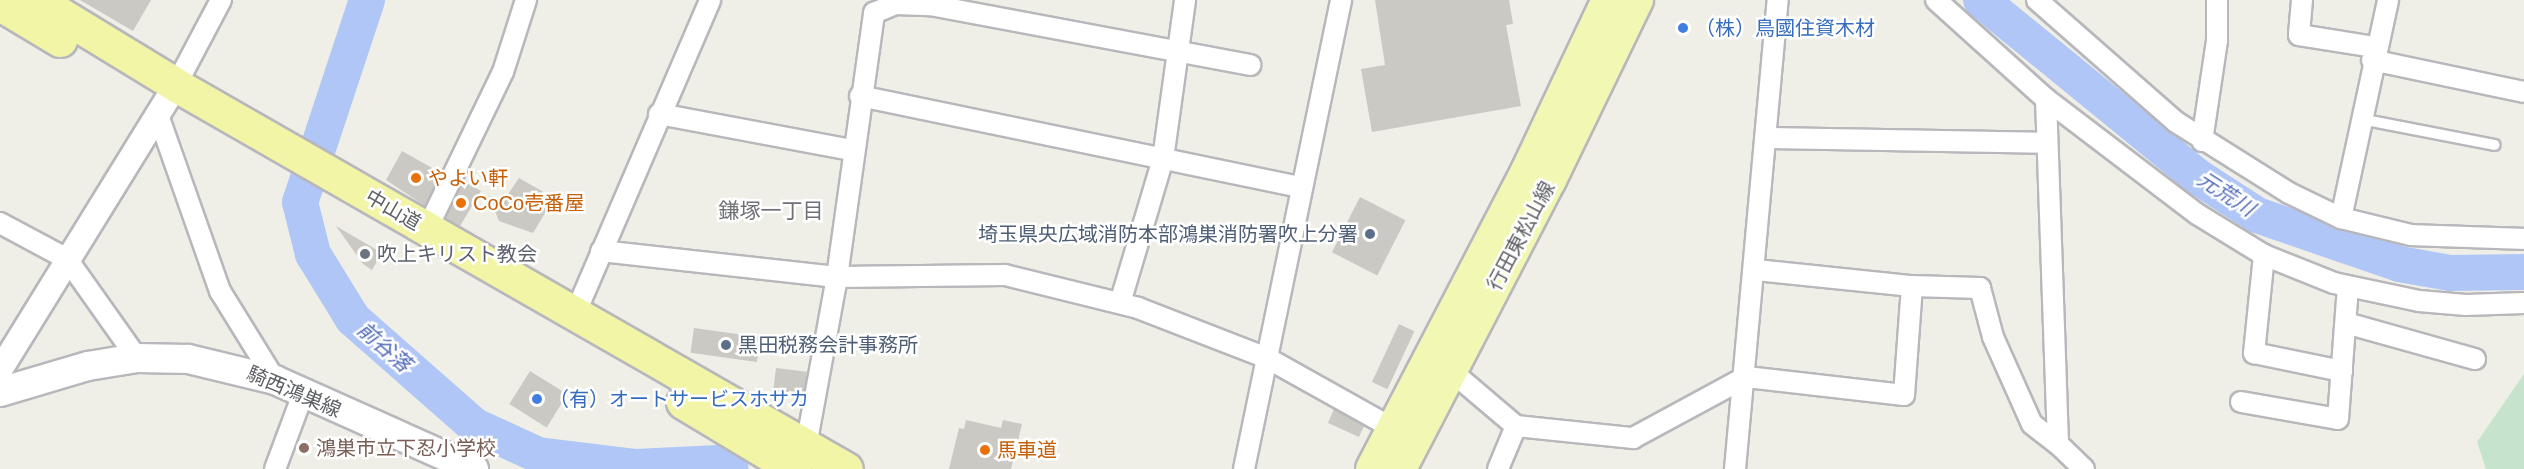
<!DOCTYPE html>
<meta charset="utf-8">
<style>
body{margin:0}
#map{position:relative;width:2524px;height:469px;overflow:hidden;background:#efefe7;font-family:Helvetica,"Noto Sans JP",sans-serif}
div>[style]{position:absolute}
.green>*{inset:0;background:#c6e4cd}
.river>*{height:36px;margin:-18px;padding:0 18px;transform-origin:18px;border-radius:18px;background:#afc6f7}
.building>*{inset:0;background:#cac9c3;transform-origin:0 0}
.roads{filter:drop-shadow(2px 0 #b7b7bc) drop-shadow(-2px 0 #b7b7bc) drop-shadow(0 2px #b7b7bc) drop-shadow(0 -2px #b7b7bc)}
.service>*{height:10px;margin:-5px;padding:0 5px;transform-origin:5px;border-radius:5px;background:#fff}
.minor>*{height:20px;margin:-10px;padding:0 10px;transform-origin:10px;border-radius:10px;background:#fff}
.tertiary>*{height:24px;margin:-12px;padding:0 12px;transform-origin:12px;border-radius:12px;background:#fff}
.secondary>*{height:28px;margin:-14px;padding:0 14px;transform-origin:14px;border-radius:14px;background:#fff}
.primary>*{height:32px;margin:-16px;padding:0 16px;transform-origin:16px;border-radius:16px;background:#f2f7b3}
.trunk>*{height:33px;margin:-16.5px;padding:0 16.5px;transform-origin:16.5px;border-radius:16.5px;background:#f2f4a6}
.dots>*{width:16px;height:16px;translate:-50% -50%;box-sizing:border-box;border:3px solid #fff;border-radius:50%}
span{translate:-50% -50%;white-space:nowrap;text-align:center;line-height:1.15;-webkit-text-stroke:5px #fff;paint-order:stroke}
.shop-label{font-size:20px;color:#366cbe}
.left{translate:0 -50%;text-align:left}
.food-label{font-size:20px;color:#c56008}
.street-label{font-size:20px;color:#5e6065}
.service-label{font-size:20px;color:#4e5e75}
.right{translate:-100% -50%;text-align:right}
.worship-label{font-size:20px;color:#5b616d}
.education-label{font-size:20px;color:#785e54}
.water-label{font-size:21px;color:#536cb8;font-style:italic}
.neighbourhood-label{font-size:21px;color:#6f7177}
</style>
<div id="map">
<div class="green">
<i style="clip-path:polygon(2524px 374px,2524px 469px,2486px 469px,2477px 442px)"></i>
</div>
<div class="river">
<i style="left:367px;top:0;width:213px;rotate:108.3deg"></i>
<i style="left:300px;top:202px;width:54px;rotate:76deg"></i>
<i style="left:313px;top:254px;width:76px;rotate:58.4deg"></i>
<i style="left:353px;top:319px;width:162px;rotate:41.3deg"></i>
<i style="left:475px;top:426px;width:69px;rotate:24.7deg"></i>
<i style="left:538px;top:455px;width:99px;rotate:7deg"></i>
<i style="left:636px;top:467px;width:83px;rotate:-2.8deg"></i>
<i style="left:719px;top:463px;width:13px;rotate:27deg"></i>
<i style="left:1981px;top:0;width:280px;rotate:39.2deg"></i>
<i style="left:2198px;top:177px;width:70px;rotate:32.8deg"></i>
<i style="left:2257px;top:215px;width:150px;rotate:19deg"></i>
<i style="left:2399px;top:264px;width:52px;rotate:10deg"></i>
<i style="left:2450px;top:273px;width:74px;rotate:-0.8deg"></i>
</div>
<div class="building">
<i style="clip-path:polygon(80px 0,151px 0,133px 31px)"></i>
<i style="clip-path:polygon(1375px 0,1509px 0,1513px 24px,1506px 25px,1521px 106px,1372px 132px,1361px 69px,1385px 65px)"></i>
<i style="clip-path:polygon(402px 151px,441px 173px,425px 206px,386px 180px)"></i>
<i style="clip-path:polygon(519px 178px,554px 198px,533px 233px,499px 221px,489px 196px,502px 203px)"></i>
<i style="clip-path:polygon(463px 181px,481px 191px,460px 226px,446px 218px)"></i>
<i style="left:1360px;top:197px;width:51px;height:62px;rotate:27deg"></i>
<i style="clip-path:polygon(336px 226px,382px 253px,372px 270px,363px 264px)"></i>
<i style="left:1399px;top:324px;width:17px;height:64px;rotate:25deg"></i>
<i style="left:694px;top:328px;width:67px;height:25px;rotate:8deg"></i>
<i style="left:776px;top:368px;width:31px;height:26px;rotate:7deg"></i>
<i style="left:530px;top:371px;width:44px;height:39px;rotate:32deg"></i>
<i style="clip-path:polygon(1334px 409px,1364px 426px,1359px 437px,1328px 423px)"></i>
<i style="clip-path:polygon(966px 420px,1001px 428px,1003px 420px,1022px 424px,1011px 469px,949px 469px,959px 428px,964px 429px)"></i>
</div>
<div class="roads">
<div class="service">
<i style="left:2361px;top:119px;width:136px;rotate:11deg"></i>
</div>
<div class="minor">
<i style="left:1936px;top:0;width:148px;rotate:42deg"></i>
<i style="left:2046px;top:99px;width:190px;rotate:37.3deg"></i>
<i style="left:2197px;top:214px;width:79px;rotate:31.5deg"></i>
<i style="left:2264px;top:255px;width:75px;rotate:21.8deg"></i>
<i style="left:2334px;top:283px;width:87px;rotate:12deg"></i>
<i style="left:2419px;top:301px;width:47px;rotate:4.9deg"></i>
<i style="left:2466px;top:305px;width:58px;rotate:-2deg"></i>
<i style="left:2037px;top:0;width:185px;rotate:41.3deg"></i>
<i style="left:2176px;top:122px;width:133px;rotate:32.1deg"></i>
<i style="left:2289px;top:193px;width:58px;rotate:25.7deg"></i>
<i style="left:2341px;top:218px;width:72px;rotate:13.7deg"></i>
<i style="left:2411px;top:235px;width:113px;rotate:2deg"></i>
<i style="left:2302px;top:0;width:35px;rotate:95deg"></i>
<i style="left:2299px;top:35px;width:77px;rotate:9deg"></i>
<i style="left:895px;top:4px;width:35px;rotate:2deg"></i>
<i style="left:930px;top:5px;width:326px;rotate:10.6deg"></i>
<i style="left:2372px;top:60px;width:155px;rotate:11.9deg"></i>
<i style="left:176px;top:85px;width:96px;rotate:-62.1deg"></i>
<i style="left:860px;top:96px;width:449px;rotate:11.7deg"></i>
<i style="left:2046px;top:99px;width:345px;rotate:88deg"></i>
<i style="left:2058px;top:444px;width:36px;rotate:44deg"></i>
<i style="left:659px;top:114px;width:196px;rotate:10.6deg"></i>
<i style="left:158px;top:115px;width:187px;rotate:70.6deg"></i>
<i style="left:220px;top:291px;width:105px;rotate:58.3deg"></i>
<i style="left:1765px;top:138px;width:282px;rotate:1deg"></i>
<i style="left:2202px;top:141px;width:101px;rotate:-81.5deg"></i>
<i style="left:2217px;top:41px;width:41px;rotate:-90deg"></i>
<i style="left:2341px;top:218px;width:223px;rotate:-77.8deg"></i>
<i style="left:0;top:223px;width:76px;rotate:28.2deg"></i>
<i style="left:67px;top:259px;width:121px;rotate:54.7deg"></i>
<i style="left:427px;top:229px;width:174px;rotate:-64.2deg"></i>
<i style="left:503px;top:72px;width:76px;rotate:-72.3deg"></i>
<i style="left:601px;top:251px;width:237px;rotate:6.3deg"></i>
<i style="left:837px;top:277px;width:168px;rotate:-0.7deg"></i>
<i style="left:1005px;top:275px;width:137px;rotate:13.9deg"></i>
<i style="left:1138px;top:308px;width:138px;rotate:21.2deg"></i>
<i style="left:1267px;top:358px;width:156px;rotate:29.2deg"></i>
<i style="left:2264px;top:255px;width:99px;rotate:95.8deg"></i>
<i style="left:2254px;top:353px;width:90px;rotate:11.6deg"></i>
<i style="left:1756px;top:270px;width:157px;rotate:5.9deg"></i>
<i style="left:1912px;top:286px;width:68px;rotate:1.7deg"></i>
<i style="left:1980px;top:288px;width:51px;rotate:75.1deg"></i>
<i style="left:1993px;top:337px;width:95px;rotate:65.9deg"></i>
<i style="left:2032px;top:424px;width:33px;rotate:38deg"></i>
<i style="left:1120px;top:303px;width:150px;rotate:-73.4deg"></i>
<i style="left:1163px;top:159px;width:161px;rotate:-82.1deg"></i>
<i style="left:575px;top:314px;width:342px;rotate:-66.7deg"></i>
<i style="left:2346px;top:323px;width:134px;rotate:15.6deg"></i>
<i style="left:1444px;top:365px;width:94px;rotate:40.3deg"></i>
<i style="left:1516px;top:426px;width:118px;rotate:5.9deg"></i>
<i style="left:1633px;top:438px;width:128px;rotate:-28.4deg"></i>
<i style="left:1746px;top:377px;width:159px;rotate:6.5deg"></i>
<i style="left:1904px;top:395px;width:109px;rotate:-85.8deg"></i>
<i style="left:2241px;top:402px;width:98px;rotate:9.9deg"></i>
<i style="left:2338px;top:419px;width:133px;rotate:-85.7deg"></i>
<i style="left:806px;top:446px;width:172px;rotate:-79.6deg"></i>
<i style="left:837px;top:277px;width:267px;rotate:-82deg"></i>
<i style="left:874px;top:13px;width:23px;rotate:-23deg"></i>
<i style="left:895px;top:4px;width:4px;rotate:-90deg"></i>
<i style="left:275px;top:469px;width:80px;rotate:-69.5deg"></i>
<i style="left:1244px;top:469px;width:479px;rotate:-78.3deg"></i>
<i style="left:1498px;top:469px;width:47px;rotate:-67.3deg"></i>
<i style="left:1735px;top:469px;width:471px;rotate:-84.8deg"></i>
</div>
<div class="tertiary">
<i style="left:0;top:370px;width:335px;rotate:-58.3deg"></i>
</div>
<div class="secondary">
<i style="left:0;top:392px;width:92px;rotate:-16.5deg"></i>
<i style="left:88px;top:366px;width:50px;rotate:-9.3deg"></i>
<i style="left:137px;top:358px;width:51px;rotate:1.1deg"></i>
<i style="left:188px;top:359px;width:89px;rotate:13.6deg"></i>
<i style="left:275px;top:380px;width:218px;rotate:24.1deg"></i>
</div>
<div class="primary">
<i style="left:1372px;top:469px;width:336px;rotate:-62.5deg"></i>
<i style="left:1527px;top:171px;width:189px;rotate:-64.7deg"></i>
<i style="left:1400px;top:469px;width:326px;rotate:-62.6deg"></i>
<i style="left:1550px;top:180px;width:200px;rotate:-64.2deg"></i>
</div>
<div class="trunk">
<i style="left:37px;top:0;width:163px;rotate:31.4deg"></i>
<i style="left:176px;top:85px;width:772px;rotate:29.82deg"></i>
<i style="left:0;top:4px;width:70px;rotate:31deg"></i>
<i style="left:683px;top:402px;width:130px;rotate:31.1deg"></i>
</div>
</div>
<div class="dots">
<i style="left:1683px;top:28px;background:#3f7fe0"></i>
<i style="left:416px;top:178px;background:#e8710a"></i>
<i style="left:461px;top:203px;background:#e8710a"></i>
<i style="left:1370px;top:234px;background:#5c6f8a"></i>
<i style="left:365px;top:254px;background:#6b7280"></i>
<i style="left:726px;top:345px;background:#5c6f8a"></i>
<i style="left:537px;top:399px;background:#3f7fe0"></i>
<i style="left:304px;top:448px;background:#8d6e63"></i>
<i style="left:985px;top:450px;background:#e8710a"></i>
</div>
<div class="shop-label">
<span class="left" style="left:1695px;top:28px">（株）鳥國住資木材</span>
<span class="left" style="left:549px;top:399px">（有）オートサービスホサカ</span>
</div>
<div class="food-label">
<span class="left" style="left:428px;top:178px">やよい軒</span>
<span class="left" style="left:473px;top:203px">CoCo壱番屋</span>
<span class="left" style="left:997px;top:450px">馬車道</span>
</div>
<div class="street-label">
<span style="left:393px;top:210px;rotate:30deg">中山道</span>
<span style="left:1521px;top:236px;rotate:-62deg">行田東松山線</span>
<span style="left:294px;top:392px;rotate:23deg">騎西鴻巣線</span>
</div>
<div class="service-label">
<span class="right" style="left:1358px;top:234px">埼玉県央広域消防本部鴻巣消防署吹上分署</span>
<span class="left" style="left:738px;top:345px">黒田税務会計事務所</span>
</div>
<div class="worship-label">
<span class="left" style="left:377px;top:254px">吹上キリスト教会</span>
</div>
<div class="education-label">
<span class="left" style="left:316px;top:448px">鴻巣市立下忍小学校</span>
</div>
<div class="water-label">
<span style="left:2226px;top:194px;rotate:33deg">元荒川</span>
<span style="left:384px;top:347px;rotate:41deg">前谷落</span>
</div>
<div class="neighbourhood-label">
<span style="left:771px;top:211px">鎌塚一丁目</span>
</div>
</div>
